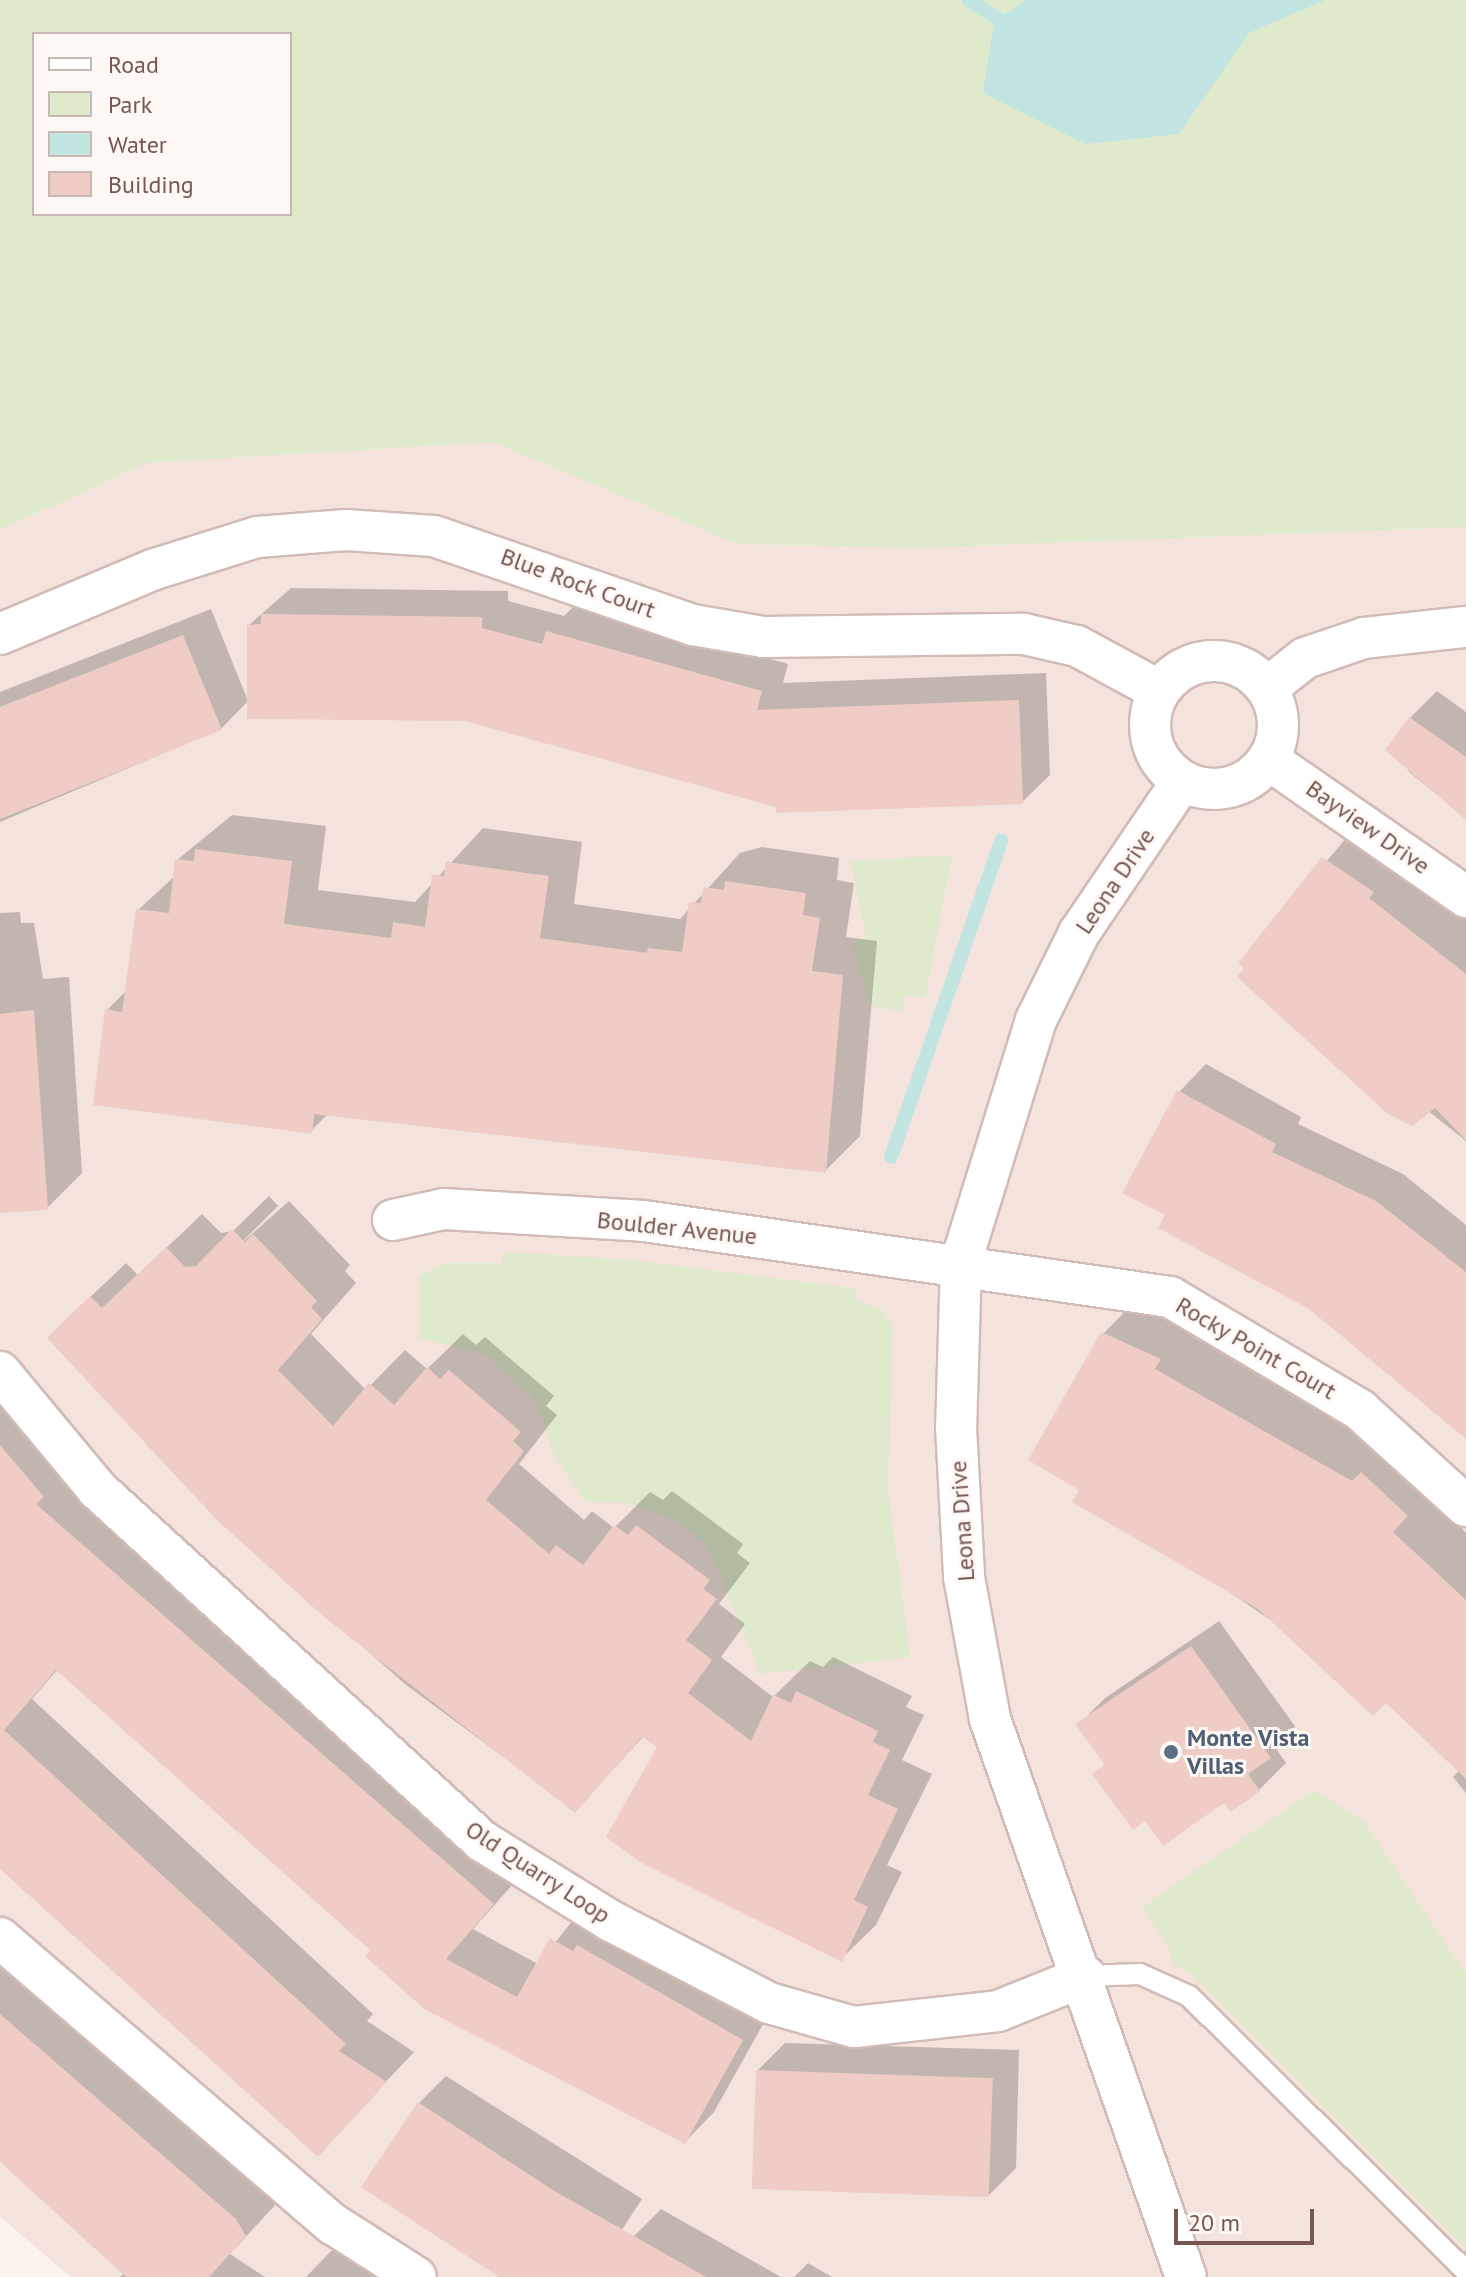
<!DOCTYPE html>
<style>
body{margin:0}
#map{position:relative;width:1466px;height:2277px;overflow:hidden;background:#fcf3ed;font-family:"PT Sans",sans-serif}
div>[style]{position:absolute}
.residential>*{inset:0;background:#f3e3dc}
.green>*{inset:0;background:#dfe9cb}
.water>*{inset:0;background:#c2e5e2}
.shadow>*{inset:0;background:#0003}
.stream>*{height:14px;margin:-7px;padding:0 7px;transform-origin:7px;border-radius:7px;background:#c2e5e2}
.building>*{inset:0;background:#efcdc6;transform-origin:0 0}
.roads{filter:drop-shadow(2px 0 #d1bbb5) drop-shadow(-2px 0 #d1bbb5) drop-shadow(0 2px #d1bbb5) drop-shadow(0 -2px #d1bbb5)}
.lane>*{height:20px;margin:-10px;padding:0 10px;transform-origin:10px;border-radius:10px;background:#fff}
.street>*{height:40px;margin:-20px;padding:0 20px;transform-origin:20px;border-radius:20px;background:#fff}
.street>.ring{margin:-20px;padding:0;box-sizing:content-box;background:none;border:40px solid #fff;border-radius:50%}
.dots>*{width:22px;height:22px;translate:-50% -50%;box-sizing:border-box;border:4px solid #fef8f4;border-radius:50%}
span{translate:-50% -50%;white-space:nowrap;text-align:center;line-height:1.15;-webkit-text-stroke:6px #fef8f4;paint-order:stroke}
.street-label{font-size:24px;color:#775550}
.service-label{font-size:24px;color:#4e5e75;font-weight:700}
.left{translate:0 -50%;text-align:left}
.legend{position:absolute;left:32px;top:32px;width:260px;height:184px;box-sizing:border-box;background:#fef8f4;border:2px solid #c8b7b2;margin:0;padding:10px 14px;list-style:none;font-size:24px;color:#775550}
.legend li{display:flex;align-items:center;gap:16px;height:40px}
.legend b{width:40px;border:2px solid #c8b7b2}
.scale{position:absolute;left:1174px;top:2209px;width:140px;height:36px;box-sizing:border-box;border:4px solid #775550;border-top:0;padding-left:10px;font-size:24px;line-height:28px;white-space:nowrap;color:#775550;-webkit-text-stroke:6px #fef8f4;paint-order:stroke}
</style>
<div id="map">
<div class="residential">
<i style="clip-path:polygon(492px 442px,737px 544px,917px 548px,1466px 527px,1466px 2277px,71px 2277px,0 2217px,0 530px,147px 463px)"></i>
</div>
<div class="green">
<i style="clip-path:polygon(evenodd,0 0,1466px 0,1466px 527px,917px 548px,737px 544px,492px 442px,147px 463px,0 530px,0 0,34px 34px,290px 34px,290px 214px,34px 214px,34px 34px)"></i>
<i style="clip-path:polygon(952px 855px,925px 998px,905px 996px,901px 1011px,871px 1006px,852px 944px,866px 938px,851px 861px)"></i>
<i style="clip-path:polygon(503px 1252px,632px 1260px,858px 1289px,855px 1300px,882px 1309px,893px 1329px,888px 1489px,910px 1657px,760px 1674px,707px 1544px,673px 1519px,627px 1503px,585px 1502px,553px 1452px,537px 1402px,485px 1354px,419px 1338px,419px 1276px,442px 1263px,502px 1263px)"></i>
<i style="clip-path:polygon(1314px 1790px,1364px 1822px,1466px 1974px,1466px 2249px,1188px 1971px,1172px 1965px,1169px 1947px,1142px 1907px)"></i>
</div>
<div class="water">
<i style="clip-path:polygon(1026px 0,1325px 0,1249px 33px,1179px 134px,1085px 144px,983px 93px,994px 21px)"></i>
</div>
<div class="shadow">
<i style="clip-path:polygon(291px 588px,508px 591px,508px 601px,564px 616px,575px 605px,788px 664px,783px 683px,1046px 673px,1050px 775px,1022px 802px,778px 805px,249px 625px)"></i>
<i style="clip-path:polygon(211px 609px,248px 701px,221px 729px,0 822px,0 692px)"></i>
<i style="clip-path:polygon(1437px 691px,1466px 712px,1466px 818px,1408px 771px,1410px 718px)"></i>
<i style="clip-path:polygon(232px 815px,326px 826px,318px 890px,415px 902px,483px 828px,582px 842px,574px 904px,680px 919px,740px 853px,762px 847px,839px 858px,837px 880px,854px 883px,846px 937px,877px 941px,860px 1136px,825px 1171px,328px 1114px,311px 1131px,107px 1010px,127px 990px,138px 910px,176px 875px,177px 860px)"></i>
<i style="clip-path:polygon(1359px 823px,1466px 913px,1466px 1141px,1241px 962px)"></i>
<i style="clip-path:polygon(20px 912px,21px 923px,34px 923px,43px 979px,69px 977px,82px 1173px,47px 1208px,0 1210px,0 913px)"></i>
<i style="clip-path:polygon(1206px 1064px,1301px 1117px,1298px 1124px,1403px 1174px,1466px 1225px,1466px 1425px,1310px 1307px,1168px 1215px,1179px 1092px)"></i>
<i style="clip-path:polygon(269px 1196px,278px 1206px,236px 1248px,289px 1201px,350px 1265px,345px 1271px,356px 1283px,311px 1334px,366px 1390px,405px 1350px,427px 1369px,463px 1334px,476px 1345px,485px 1337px,554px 1396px,546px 1406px,557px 1415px,519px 1464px,584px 1520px,592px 1511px,614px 1528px,650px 1492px,663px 1500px,672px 1491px,743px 1544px,737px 1553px,750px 1563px,719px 1604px,745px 1624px,721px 1657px,773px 1697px,810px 1661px,823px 1667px,833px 1657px,912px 1696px,906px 1707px,924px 1715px,902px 1760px,932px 1774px,887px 1865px,902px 1872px,876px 1925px,841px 1959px,659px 1747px,644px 1736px,575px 1810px,405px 1684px,218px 1518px,84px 1303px,126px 1263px,138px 1275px,202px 1214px,221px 1233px,233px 1231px)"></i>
<i style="clip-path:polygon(1138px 1298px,1194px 1324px,1188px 1334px,1388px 1447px,1466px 1533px,1466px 1690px,1386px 1700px,1082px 1490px,1103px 1334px)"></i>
<i style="clip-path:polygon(0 1381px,522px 1874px,473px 1929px,538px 1964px,581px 1910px,771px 2010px,714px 2112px,685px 2142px,425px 2007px,373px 1950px,58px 1669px,32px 1699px,373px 2014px,367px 2021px,414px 2052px,318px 2154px,0 1865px)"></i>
<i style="clip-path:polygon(1219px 1621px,1297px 1729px,1277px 1750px,1286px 1763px,1259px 1790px,1146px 1818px,1095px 1774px,1106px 1763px,1078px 1725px,1105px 1698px)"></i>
<i style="clip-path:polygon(1466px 1764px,1466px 1793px,1453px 1777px)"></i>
<i style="clip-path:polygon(0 1948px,267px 2187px,277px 2203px,230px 2254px,265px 2277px,120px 2277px,124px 2273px,0 2159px)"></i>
<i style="clip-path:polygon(785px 2043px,1019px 2050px,1016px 2168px,989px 2195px,757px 2071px)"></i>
<i style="clip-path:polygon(446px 2076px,642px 2199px,591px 2277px,507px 2277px,419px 2103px)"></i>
<i style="clip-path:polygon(661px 2209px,781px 2277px,620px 2277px,634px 2236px)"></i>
<i style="clip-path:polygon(333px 2249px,346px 2249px,389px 2277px,306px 2277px)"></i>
<i style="clip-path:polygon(808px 2263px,832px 2277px,794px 2277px)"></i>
</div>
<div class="stream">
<i style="left:968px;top:0;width:52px;rotate:31.5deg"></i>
<i style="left:891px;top:1157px;width:335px;rotate:-70.8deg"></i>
</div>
<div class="building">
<i style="clip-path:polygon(261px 614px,482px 617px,482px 628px,542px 644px,546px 631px,762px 691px,757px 710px,1019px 700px,1023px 804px,776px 813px,776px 807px,465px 721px,247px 719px,247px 625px,261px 624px)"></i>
<i style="clip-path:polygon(183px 635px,222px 730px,0 819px,0 707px)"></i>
<i style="clip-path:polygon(1409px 717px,1466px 757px,1466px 820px,1385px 750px)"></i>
<i style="clip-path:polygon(195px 849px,292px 861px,284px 924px,391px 938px,393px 922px,425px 927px,432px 874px,444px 876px,446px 862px,549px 876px,540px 938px,647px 953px,648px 948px,682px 952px,689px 902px,701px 903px,703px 887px,724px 890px,725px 881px,806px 893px,803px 915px,820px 918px,812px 971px,843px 975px,826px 1173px,314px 1114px,312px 1134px,93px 1105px,105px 1009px,122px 1012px,136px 909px,169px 913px,175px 859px,194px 861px)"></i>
<i style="clip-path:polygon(1322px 857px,1374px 892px,1369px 898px,1466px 974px,1466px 1140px,1435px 1108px,1412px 1126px,1388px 1114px,1237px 977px,1244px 968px,1238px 963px)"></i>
<i style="clip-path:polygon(34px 1010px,48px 1210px,0 1213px,0 1014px)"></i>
<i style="clip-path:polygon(1177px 1090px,1276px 1144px,1272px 1152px,1376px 1201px,1466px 1272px,1466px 1439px,1309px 1309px,1158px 1228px,1165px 1215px,1122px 1193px)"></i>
<i style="clip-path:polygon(232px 1229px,245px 1242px,253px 1234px,317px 1301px,311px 1307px,322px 1319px,278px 1370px,333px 1426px,369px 1383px,394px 1405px,427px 1367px,440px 1379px,449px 1370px,521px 1432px,513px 1441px,524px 1451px,486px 1500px,549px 1554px,556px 1545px,583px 1565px,614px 1525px,628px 1535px,636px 1525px,710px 1580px,703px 1589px,717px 1599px,686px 1640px,712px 1660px,688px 1693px,751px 1741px,773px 1695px,791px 1703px,796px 1691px,878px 1731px,873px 1742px,890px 1750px,868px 1795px,898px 1809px,854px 1900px,868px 1907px,842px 1962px,640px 1862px,606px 1837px,657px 1747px,642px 1737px,575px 1813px,324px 1617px,217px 1520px,47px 1338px,90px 1296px,102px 1308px,166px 1247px,185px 1267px,196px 1266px)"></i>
<i style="clip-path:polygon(1101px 1332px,1161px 1359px,1155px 1369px,1352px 1481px,1361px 1472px,1408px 1516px,1393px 1532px,1466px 1600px,1466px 1779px,1386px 1703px,1373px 1716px,1258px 1609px,1072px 1502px,1079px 1490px,1028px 1460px)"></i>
<i style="clip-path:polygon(0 1445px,44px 1497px,36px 1504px,494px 1904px,446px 1959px,517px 1997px,550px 1938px,573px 1951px,577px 1945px,743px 2040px,685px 2144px,424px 2009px,365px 1956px,370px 1950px,56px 1670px,4px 1730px,346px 2044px,339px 2051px,387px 2082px,318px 2157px,0 1869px)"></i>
<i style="clip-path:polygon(1191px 1646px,1271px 1758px,1248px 1774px,1260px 1791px,1231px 1812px,1224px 1803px,1163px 1846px,1145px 1821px,1133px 1830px,1092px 1774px,1105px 1765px,1075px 1724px)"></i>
<i style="clip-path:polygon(0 2014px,236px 2219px,246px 2236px,209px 2277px,126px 2277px,0 2162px)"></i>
<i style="left:756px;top:2070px;width:237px;height:119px;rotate:2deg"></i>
<i style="clip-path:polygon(418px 2102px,551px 2189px,706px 2277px,499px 2277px,361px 2187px)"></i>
</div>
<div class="roads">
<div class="lane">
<i style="left:1085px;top:1976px;width:55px;rotate:-2.1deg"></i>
<i style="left:1140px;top:1974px;width:54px;rotate:24.2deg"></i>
<i style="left:1189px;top:1996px;width:390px;rotate:44.8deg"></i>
</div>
<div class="street">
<i style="left:0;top:634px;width:168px;rotate:-22.8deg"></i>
<i style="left:155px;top:569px;width:107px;rotate:-17.4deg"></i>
<i style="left:257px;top:537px;width:89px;rotate:-4.5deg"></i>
<i style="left:346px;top:530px;width:88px;rotate:3.9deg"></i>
<i style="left:434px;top:536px;width:274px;rotate:19deg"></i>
<i style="left:693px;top:625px;width:71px;rotate:9.7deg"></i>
<i style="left:763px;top:637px;width:261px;rotate:-0.7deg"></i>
<i style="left:1024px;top:634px;width:54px;rotate:12.8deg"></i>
<i style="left:1077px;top:646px;width:94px;rotate:28.5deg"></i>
<i class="ring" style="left:1150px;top:661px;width:88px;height:88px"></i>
<i style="left:1267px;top:688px;width:48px;rotate:-38.3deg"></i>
<i style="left:1305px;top:658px;width:62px;rotate:-18.7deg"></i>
<i style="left:1364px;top:638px;width:103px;rotate:-6.2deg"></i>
<i style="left:1269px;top:760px;width:240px;rotate:34.8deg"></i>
<i style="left:1182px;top:781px;width:184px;rotate:124.1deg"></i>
<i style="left:1079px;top:933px;width:97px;rotate:116.3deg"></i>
<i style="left:1036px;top:1020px;width:254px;rotate:107.2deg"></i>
<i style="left:961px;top:1263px;width:164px;rotate:91.7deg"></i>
<i style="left:956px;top:1427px;width:150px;rotate:86.9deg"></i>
<i style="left:964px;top:1577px;width:144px;rotate:79.6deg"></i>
<i style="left:990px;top:1719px;width:591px;rotate:70.65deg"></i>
<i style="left:393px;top:1220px;width:52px;rotate:-12.2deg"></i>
<i style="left:444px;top:1209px;width:200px;rotate:3.4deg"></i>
<i style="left:644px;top:1221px;width:531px;rotate:8.22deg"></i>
<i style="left:1170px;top:1297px;width:221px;rotate:30.7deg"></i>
<i style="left:1360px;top:1410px;width:143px;rotate:42.2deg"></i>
<i style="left:0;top:1372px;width:152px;rotate:50.3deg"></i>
<i style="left:97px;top:1489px;width:522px;rotate:42.44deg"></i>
<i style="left:482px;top:1841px;width:152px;rotate:31.8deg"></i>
<i style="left:611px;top:1921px;width:178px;rotate:27.4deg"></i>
<i style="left:769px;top:2003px;width:88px;rotate:15.8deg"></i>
<i style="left:854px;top:2027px;width:145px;rotate:-6.3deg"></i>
<i style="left:998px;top:2011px;width:94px;rotate:-21.9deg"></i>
<i style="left:0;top:1938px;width:439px;rotate:40.7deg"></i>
<i style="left:333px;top:2224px;width:98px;rotate:32.6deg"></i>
</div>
</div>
<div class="dots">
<i style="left:1171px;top:1752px;background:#5c6f8a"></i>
</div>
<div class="street-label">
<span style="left:578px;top:583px;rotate:20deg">Blue Rock Court</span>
<span style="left:1368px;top:827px;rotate:35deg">Bayview Drive</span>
<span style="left:1115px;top:881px;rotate:-56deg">Leona Drive</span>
<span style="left:677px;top:1228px;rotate:6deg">Boulder Avenue</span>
<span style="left:1256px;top:1348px;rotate:30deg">Rocky Point Court</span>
<span style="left:962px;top:1521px;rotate:-94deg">Leona Drive</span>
<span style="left:538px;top:1872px;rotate:33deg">Old Quarry Loop</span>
</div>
<div class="service-label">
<span class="left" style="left:1187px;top:1752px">Monte Vista<br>Villas</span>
</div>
<ul class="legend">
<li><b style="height:10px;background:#fff"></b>Road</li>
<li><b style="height:22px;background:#dfe9cb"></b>Park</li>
<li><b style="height:22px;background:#c2e5e2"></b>Water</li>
<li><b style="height:22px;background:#efcdc6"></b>Building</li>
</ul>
<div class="scale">20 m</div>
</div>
